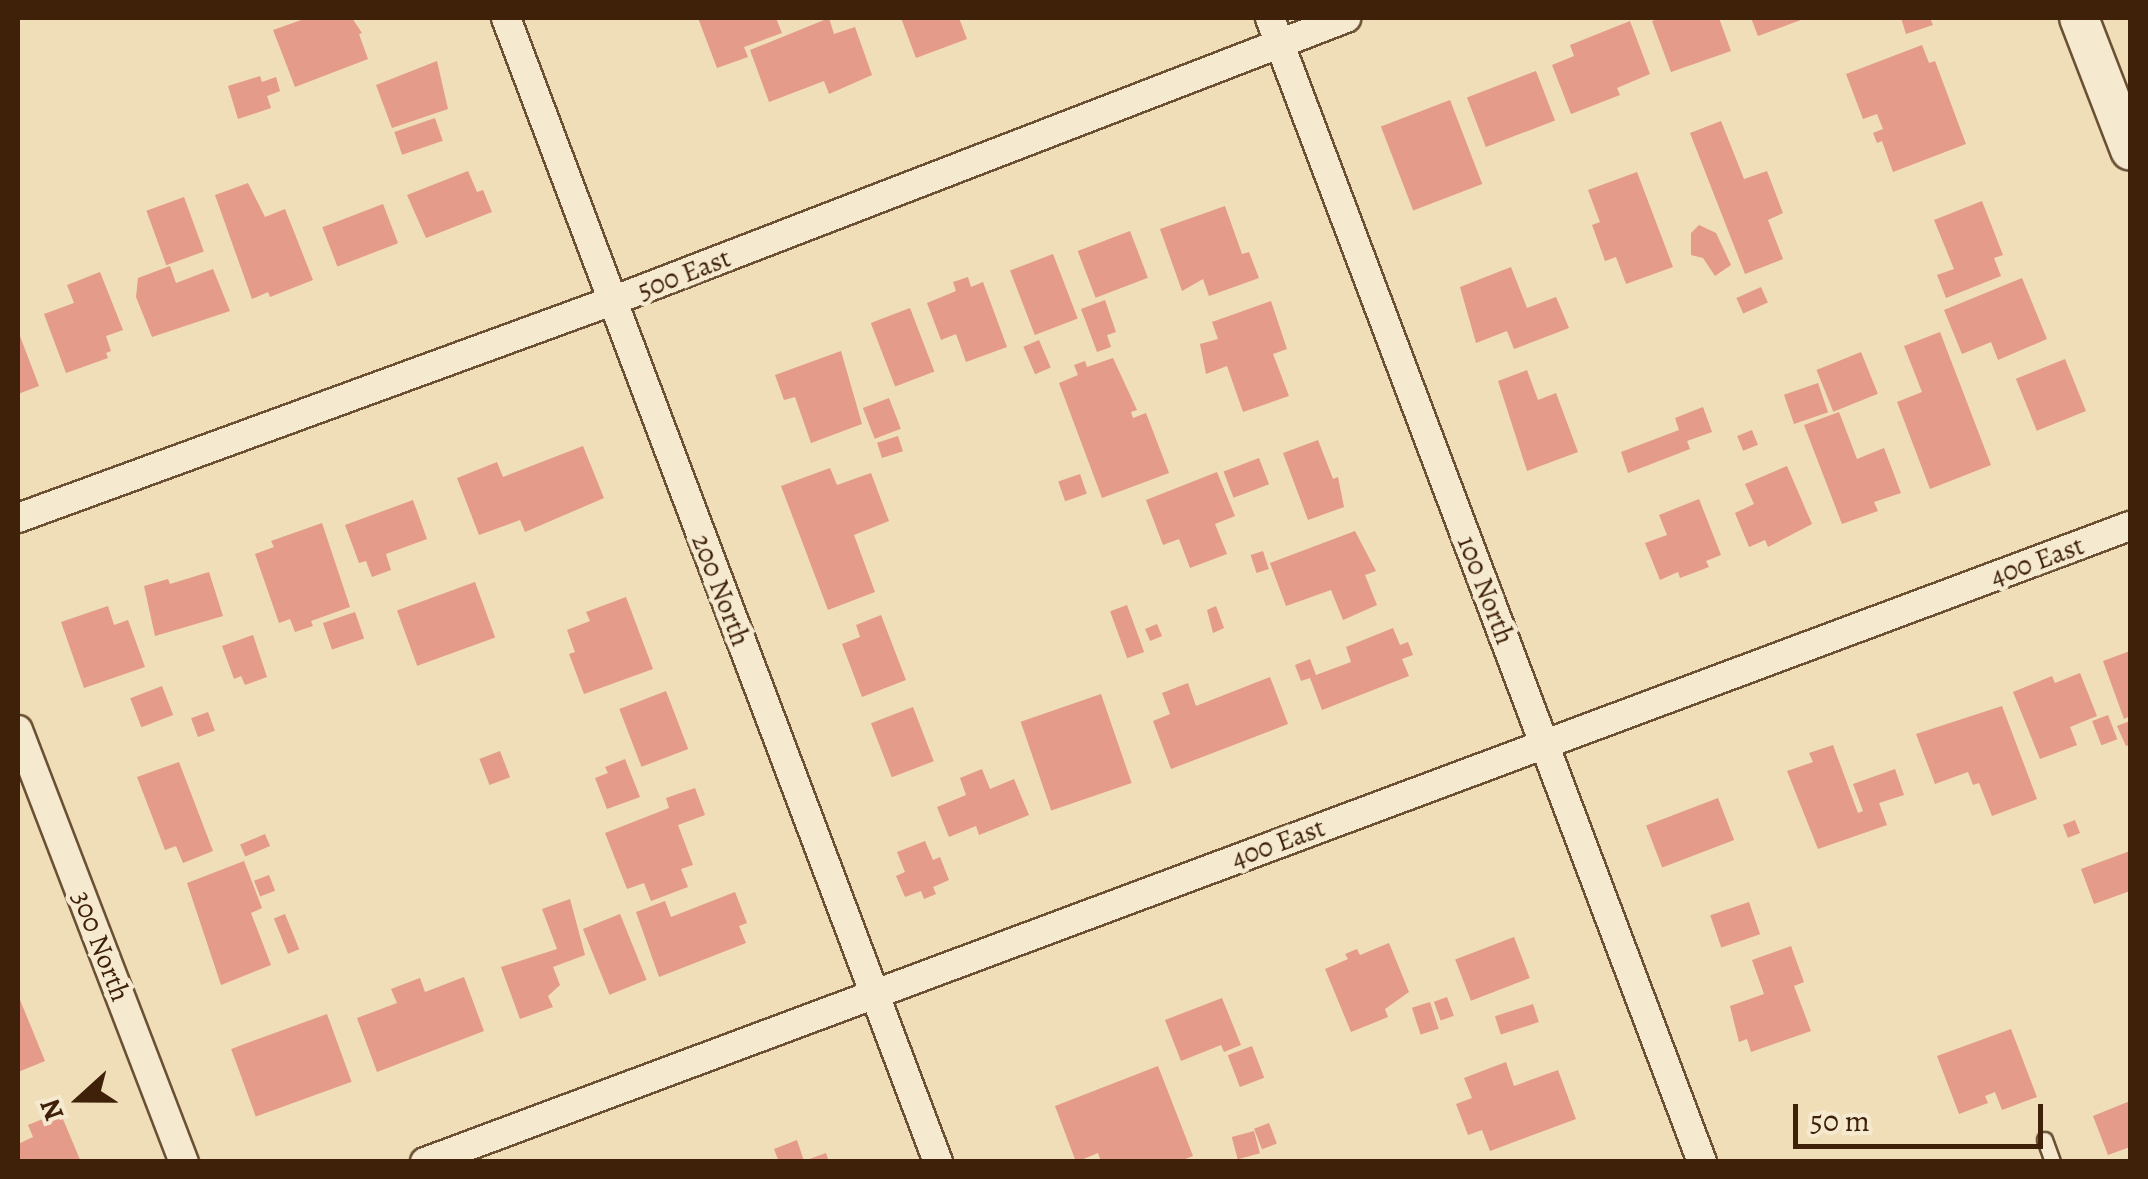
<!DOCTYPE html>
<style>
body{margin:0}
#map{position:relative;width:2148px;height:1179px;overflow:hidden;background:#efdeb7;font-family:Alegreya,serif}
div>[style]{position:absolute}
.building>*{inset:0;background:#e49b89;transform-origin:0 0}
.roads{filter:drop-shadow(2px 0 #6b5034) drop-shadow(-2px 0 #6b5034) drop-shadow(0 2px #6b5034) drop-shadow(0 -2px #6b5034)}
.lane>*{height:14px;margin:-7px;padding:0 7px;transform-origin:7px;border-radius:7px;background:#f5ead0}
.street>*{height:28px;margin:-14px;padding:0 14px;transform-origin:14px;border-radius:14px;background:#f5ead0}
.secondary>*{height:38px;margin:-19px;padding:0 19px;transform-origin:19px;border-radius:19px;background:#f5ead0}
span{translate:-50% -50%;white-space:nowrap;text-align:center;line-height:1.15;-webkit-text-stroke:9px #f5ead0;paint-order:stroke}
.street-label{font-size:28px;color:#3f2109}
.frame{position:absolute;inset:0;border:20px solid #3f2109;pointer-events:none}
.north{position:absolute;left:30px;top:1049px;width:100px;height:100px;-webkit-text-stroke:8px #f5ead0;paint-order:stroke;rotate:249deg;font-size:28px;font-weight:700;line-height:40px;text-align:center;color:#3f2109}
.north::after{content:'';display:block;margin:auto;width:35px;height:45px;background:#3f2109;clip-path:polygon(50% 0,100% 100%,50% 72%,0 100%)}
.scale{position:absolute;left:1793px;top:1104px;width:250px;height:45px;box-sizing:border-box;border:5px solid #3f2109;border-top:0;padding-left:12px;font-size:30px;line-height:35px;white-space:nowrap;color:#3f2109;-webkit-text-stroke:8px #f5ead0;paint-order:stroke}
</style>
<div id="map">
<div class="building">
<i style="clip-path:polygon(307px 18px,352px 18px,362px 33px,359px 34px,368px 59px,295px 87px,273px 30px)"></i>
<i style="clip-path:polygon(698px 18px,776px 18px,782px 33px,744px 47px,748px 57px,717px 68px)"></i>
<i style="clip-path:polygon(829px 18px,834px 34px,855px 27px,872px 75px,829px 94px,824px 81px,769px 102px,750px 50px)"></i>
<i style="clip-path:polygon(901px 18px,959px 18px,967px 39px,916px 58px)"></i>
<i style="clip-path:polygon(1661px 18px,1719px 18px,1731px 51px,1671px 72px,1652px 21px)"></i>
<i style="clip-path:polygon(1751px 18px,1806px 18px,1758px 36px)"></i>
<i style="clip-path:polygon(1901px 18px,1930px 18px,1933px 25px,1906px 34px)"></i>
<i style="clip-path:polygon(1630px 21px,1650px 74px,1617px 88px,1620px 95px,1571px 114px,1552px 65px,1574px 56px,1570px 45px)"></i>
<i style="clip-path:polygon(1922px 45px,1929px 63px,1935px 61px,1966px 144px,1893px 172px,1882px 141px,1877px 143px,1873px 133px,1883px 129px,1877px 114px,1863px 119px,1846px 74px)"></i>
<i style="clip-path:polygon(437px 61px,448px 109px,392px 128px,376px 85px)"></i>
<i style="left:1536px;top:71px;width:53px;height:74px;rotate:69deg"></i>
<i style="clip-path:polygon(260px 76px,262px 82px,276px 77px,280px 91px,267px 96px,271px 108px,238px 119px,228px 86px)"></i>
<i style="left:1450px;top:100px;width:90px;height:74px;rotate:69deg"></i>
<i style="left:435px;top:118px;width:24px;height:43px;rotate:71deg"></i>
<i style="clip-path:polygon(1721px 121px,1744px 179px,1767px 171px,1783px 213px,1768px 220px,1783px 259px,1745px 274px,1690px 133px)"></i>
<i style="clip-path:polygon(468px 171px,477px 192px,483px 190px,492px 212px,426px 238px,407px 195px)"></i>
<i style="clip-path:polygon(1637px 172px,1673px 267px,1626px 284px,1616px 257px,1605px 261px,1592px 225px,1600px 222px,1588px 190px)"></i>
<i style="clip-path:polygon(248px 183px,265px 217px,285px 209px,313px 280px,270px 297px,268px 292px,252px 299px,215px 195px)"></i>
<i style="left:184px;top:197px;width:58px;height:40px;rotate:70deg"></i>
<i style="clip-path:polygon(1982px 201px,2003px 255px,1994px 258px,2001px 276px,1946px 298px,1937px 275px,1954px 269px,1934px 220px)"></i>
<i style="left:383px;top:204px;width:42px;height:65px;rotate:69deg"></i>
<i style="clip-path:polygon(1225px 206px,1242px 254px,1249px 252px,1259px 278px,1209px 296px,1203px 279px,1182px 291px,1160px 229px)"></i>
<i style="clip-path:polygon(1699px 225px,1716px 233px,1731px 265px,1715px 276px,1703px 258px,1691px 255px,1691px 233px)"></i>
<i style="left:1130px;top:231px;width:50px;height:56px;rotate:69deg"></i>
<i style="left:1053px;top:254px;width:69px;height:46px;rotate:69deg"></i>
<i style="clip-path:polygon(170px 266px,176px 283px,213px 269px,230px 311px,152px 337px,136px 297px,138px 278px)"></i>
<i style="clip-path:polygon(1511px 267px,1527px 308px,1556px 297px,1569px 328px,1514px 349px,1507px 331px,1476px 343px,1460px 287px)"></i>
<i style="clip-path:polygon(100px 272px,123px 330px,106px 336px,111px 351px,106px 353px,108px 358px,66px 373px,44px 314px,74px 303px,67px 285px)"></i>
<i style="clip-path:polygon(968px 277px,971px 287px,983px 282px,1007px 347px,966px 362px,956px 334px,941px 340px,927px 303px,956px 291px,953px 282px)"></i>
<i style="clip-path:polygon(2022px 278px,2047px 339px,1998px 360px,1991px 342px,1962px 354px,1944px 310px)"></i>
<i style="left:1761px;top:287px;width:17px;height:27px;rotate:66deg"></i>
<i style="clip-path:polygon(1105px 300px,1116px 332px,1107px 335px,1111px 347px,1097px 352px,1081px 309px)"></i>
<i style="clip-path:polygon(1271px 301px,1287px 349px,1273px 354px,1289px 396px,1243px 412px,1227px 366px,1206px 374px,1200px 344px,1218px 339px,1212px 322px)"></i>
<i style="left:910px;top:308px;width:68px;height:42px;rotate:69deg"></i>
<i style="clip-path:polygon(18px 331px,39px 386px,18px 394px)"></i>
<i style="clip-path:polygon(1940px 332px,1991px 465px,1930px 489px,1897px 402px,1922px 392px,1904px 346px)"></i>
<i style="left:1039px;top:340px;width:30px;height:17px;rotate:67deg"></i>
<i style="clip-path:polygon(841px 351px,862px 424px,811px 443px,795px 397px,784px 400px,775px 375px)"></i>
<i style="left:1861px;top:352px;width:45px;height:48px;rotate:68deg"></i>
<i style="clip-path:polygon(1113px 358px,1137px 410px,1131px 412px,1133px 418px,1146px 413px,1169px 473px,1102px 498px,1059px 383px,1078px 375px,1074px 365px,1085px 361px,1087px 367px)"></i>
<i style="left:2065px;top:359px;width:56px;height:53px;rotate:68deg"></i>
<i style="clip-path:polygon(1527px 370px,1538px 400px,1556px 393px,1578px 452px,1527px 471px,1498px 381px)"></i>
<i style="left:1818px;top:383px;width:31px;height:36px;rotate:71deg"></i>
<i style="left:889px;top:398px;width:33px;height:28px;rotate:69deg"></i>
<i style="clip-path:polygon(1703px 407px,1712px 432px,1687px 441px,1690px 449px,1628px 473px,1621px 452px,1679px 430px,1675px 418px)"></i>
<i style="clip-path:polygon(1839px 412px,1857px 459px,1884px 448px,1901px 493px,1874px 502px,1878px 511px,1842px 524px,1804px 425px)"></i>
<i style="left:1752px;top:430px;width:16px;height:16px;rotate:68deg"></i>
<i style="left:898px;top:436px;width:16px;height:22px;rotate:72deg"></i>
<i style="clip-path:polygon(1318px 440px,1333px 479px,1338px 477px,1344px 507px,1308px 520px,1283px 453px)"></i>
<i style="clip-path:polygon(583px 446px,604px 498px,525px 532px,520px 520px,479px 535px,457px 478px,497px 462px,503px 477px)"></i>
<i style="left:1259px;top:458px;width:28px;height:38px;rotate:69deg"></i>
<i style="clip-path:polygon(1787px 466px,1812px 524px,1768px 547px,1765px 540px,1749px 547px,1735px 513px,1754px 504px,1745px 484px)"></i>
<i style="clip-path:polygon(830px 468px,837px 485px,871px 473px,889px 521px,854px 535px,875px 592px,828px 610px,781px 486px)"></i>
<i style="clip-path:polygon(1217px 472px,1235px 516px,1215px 524px,1227px 554px,1190px 568px,1179px 539px,1163px 545px,1146px 500px)"></i>
<i style="left:1080px;top:474px;width:21px;height:23px;rotate:71deg"></i>
<i style="clip-path:polygon(1699px 499px,1721px 555px,1706px 561px,1709px 567px,1680px 578px,1678px 572px,1660px 580px,1645px 543px,1667px 535px,1659px 515px)"></i>
<i style="clip-path:polygon(413px 500px,427px 539px,386px 554px,391px 570px,372px 577px,366px 561px,359px 563px,345px 525px)"></i>
<i style="clip-path:polygon(322px 523px,350px 607px,311px 621px,313px 626px,295px 632px,290px 619px,279px 623px,255px 554px,274px 547px,271px 541px)"></i>
<i style="clip-path:polygon(1355px 531px,1376px 571px,1365px 575px,1377px 605px,1343px 620px,1331px 590px,1286px 606px,1270px 563px)"></i>
<i style="left:1263px;top:551px;width:19px;height:13px;rotate:72deg"></i>
<i style="clip-path:polygon(209px 572px,223px 616px,155px 636px,144px 586px,168px 579px,170px 584px)"></i>
<i style="left:475px;top:582px;width:59px;height:83px;rotate:70deg"></i>
<i style="clip-path:polygon(626px 597px,653px 669px,584px 694px,569px 654px,575px 652px,567px 630px,590px 621px,586px 612px)"></i>
<i style="left:1127px;top:605px;width:50px;height:18px;rotate:70deg"></i>
<i style="clip-path:polygon(108px 606px,114px 625px,128px 620px,145px 667px,84px 688px,61px 622px)"></i>
<i style="clip-path:polygon(1216px 606px,1224px 628px,1213px 633px,1207px 610px)"></i>
<i style="left:355px;top:612px;width:28px;height:34px;rotate:71deg"></i>
<i style="clip-path:polygon(881px 615px,906px 680px,862px 697px,842px 644px,860px 637px,856px 625px)"></i>
<i style="left:1157px;top:624px;width:13px;height:13px;rotate:67deg"></i>
<i style="clip-path:polygon(1393px 628px,1400px 645px,1408px 642px,1413px 655px,1402px 659px,1409px 676px,1322px 710px,1310px 678px,1301px 681px,1295px 665px,1310px 659px,1316px 675px,1351px 662px,1346px 647px)"></i>
<i style="clip-path:polygon(253px 635px,267px 677px,245px 685px,241px 676px,234px 679px,222px 646px)"></i>
<i style="clip-path:polygon(2130px 651px,2130px 716px,2124px 719px,2103px 661px)"></i>
<i style="clip-path:polygon(2080px 673px,2097px 716px,2070px 727px,2077px 745px,2040px 759px,2013px 692px,2052px 676px,2055px 683px)"></i>
<i style="clip-path:polygon(1270px 677px,1288px 724px,1171px 769px,1153px 721px,1170px 714px,1162px 693px,1188px 683px,1196px 706px)"></i>
<i style="left:162px;top:686px;width:31px;height:34px;rotate:69deg"></i>
<i style="left:666px;top:691px;width:62px;height:50px;rotate:69deg"></i>
<i style="left:1101px;top:694px;width:94px;height:85px;rotate:71deg"></i>
<i style="clip-path:polygon(2002px 706px,2037px 799px,1992px 816px,1979px 783px,1973px 785px,1968px 772px,1935px 784px,1916px 734px)"></i>
<i style="left:913px;top:707px;width:58px;height:45px;rotate:69deg"></i>
<i style="left:208px;top:712px;width:20px;height:18px;rotate:70deg"></i>
<i style="left:2108px;top:715px;width:26px;height:17px;rotate:69deg"></i>
<i style="clip-path:polygon(2130px 721px,2130px 745px,2126px 746px,2117px 726px)"></i>
<i style="clip-path:polygon(1833px 745px,1858px 813px,1863px 811px,1853px 784px,1895px 769px,1904px 795px,1879px 803px,1887px 825px,1818px 849px,1787px 771px,1813px 762px,1809px 753px)"></i>
<i style="left:500px;top:751px;width:28px;height:22px;rotate:69deg"></i>
<i style="clip-path:polygon(625px 759px,640px 797px,607px 809px,595px 778px,608px 773px,605px 767px)"></i>
<i style="clip-path:polygon(179px 762px,213px 851px,183px 863px,176px 846px,165px 850px,137px 777px)"></i>
<i style="clip-path:polygon(982px 769px,990px 789px,1014px 779px,1029px 815px,979px 835px,976px 826px,949px 837px,937px 807px,966px 795px,960px 778px)"></i>
<i style="clip-path:polygon(695px 788px,705px 815px,678px 825px,693px 865px,681px 869px,688px 887px,651px 901px,644px 883px,627px 889px,605px 833px,669px 808px,666px 798px)"></i>
<i style="left:1718px;top:798px;width:45px;height:77px;rotate:69deg"></i>
<i style="left:2075px;top:820px;width:14px;height:13px;rotate:69deg"></i>
<i style="left:265px;top:834px;width:13px;height:27px;rotate:67deg"></i>
<i style="clip-path:polygon(925px 841px,933px 860px,940px 857px,949px 880px,933px 887px,936px 894px,924px 899px,921px 891px,905px 897px,896px 876px,905px 872px,897px 852px)"></i>
<i style="clip-path:polygon(2130px 851px,2130px 891px,2094px 904px,2081px 869px)"></i>
<i style="clip-path:polygon(244px 861px,262px 908px,251px 913px,271px 965px,221px 985px,187px 883px)"></i>
<i style="left:269px;top:875px;width:17px;height:16px;rotate:69deg"></i>
<i style="clip-path:polygon(735px 892px,747px 923px,739px 926px,746px 943px,659px 977px,636px 912px,665px 901px,671px 917px)"></i>
<i style="clip-path:polygon(570px 899px,585px 955px,553px 967px,560px 985px,548px 996px,553px 1007px,520px 1019px,501px 967px,557px 949px,542px 909px)"></i>
<i style="left:1749px;top:902px;width:34px;height:41px;rotate:71deg"></i>
<i style="left:285px;top:914px;width:38px;height:12px;rotate:68deg"></i>
<i style="left:620px;top:914px;width:71px;height:40px;rotate:68deg"></i>
<i style="left:1514px;top:937px;width:44px;height:63px;rotate:69deg"></i>
<i style="clip-path:polygon(1389px 943px,1409px 992px,1385px 1009px,1388px 1017px,1351px 1032px,1325px 969px,1348px 959px,1345px 954px,1357px 949px,1360px 955px)"></i>
<i style="clip-path:polygon(1791px 946px,1804px 982px,1794px 986px,1811px 1031px,1751px 1052px,1747px 1039px,1739px 1042px,1730px 1006px,1764px 994px,1752px 960px)"></i>
<i style="clip-path:polygon(464px 977px,484px 1031px,377px 1072px,357px 1018px,397px 1003px,391px 989px,420px 978px,425px 992px)"></i>
<i style="clip-path:polygon(18px 995px,45px 1061px,18px 1072px)"></i>
<i style="left:1447px;top:997px;width:20px;height:14px;rotate:70deg"></i>
<i style="clip-path:polygon(1222px 998px,1241px 1045px,1224px 1052px,1221px 1045px,1181px 1061px,1165px 1020px)"></i>
<i style="left:1430px;top:1002px;width:28px;height:19px;rotate:72deg"></i>
<i style="left:1533px;top:1004px;width:19px;height:40px;rotate:72deg"></i>
<i style="left:327px;top:1014px;width:72px;height:102px;rotate:70deg"></i>
<i style="clip-path:polygon(2011px 1029px,2037px 1097px,2002px 1110px,1995px 1092px,1985px 1096px,1988px 1103px,1959px 1114px,1937px 1056px)"></i>
<i style="left:1252px;top:1046px;width:34px;height:26px;rotate:69deg"></i>
<i style="clip-path:polygon(1506px 1062px,1514px 1086px,1558px 1070px,1576px 1119px,1490px 1151px,1482px 1130px,1468px 1135px,1456px 1104px,1472px 1098px,1464px 1078px)"></i>
<i style="clip-path:polygon(1158px 1066px,1193px 1156px,1178px 1162px,1101px 1162px,1098px 1153px,1076px 1162px,1055px 1106px)"></i>
<i style="clip-path:polygon(2130px 1101px,2130px 1147px,2108px 1155px,2093px 1116px)"></i>
<i style="clip-path:polygon(60px 1112px,81px 1162px,18px 1162px,18px 1144px,33px 1137px,28px 1125px)"></i>
<i style="left:1269px;top:1123px;width:22px;height:16px;rotate:69deg"></i>
<i style="left:1254px;top:1131px;width:23px;height:23px;rotate:75deg"></i>
<i style="clip-path:polygon(797px 1140px,804px 1161px,826px 1153px,829px 1162px,779px 1162px,774px 1149px)"></i>
</div>
<div class="roads">
<div class="lane">
<i style="left:2045px;top:1140px;width:23px;rotate:70deg"></i>
</div>
<div class="street">
<i style="left:506px;top:18px;width:1223px;rotate:69.31deg"></i>
<i style="left:1270px;top:18px;width:1223px;rotate:69.31deg"></i>
<i style="left:18px;top:518px;width:632px;rotate:-20.07deg"></i>
<i style="left:612px;top:301px;width:787px;rotate:-21.08deg"></i>
<i style="left:18px;top:730px;width:463px;rotate:69deg"></i>
<i style="left:425px;top:1162px;width:1820px;rotate:-20.46deg"></i>
</div>
<div class="secondary">
<i style="left:2079px;top:18px;width:142px;rotate:68.9deg"></i>
</div>
</div>
<div class="street-label">
<span style="left:684px;top:274px;rotate:-21deg">500 East</span>
<span style="left:2037px;top:561px;rotate:-20deg">400 East</span>
<span style="left:721px;top:590px;rotate:69deg">200 North</span>
<span style="left:1486px;top:590px;rotate:69deg">100 North</span>
<span style="left:1278px;top:843px;rotate:-20deg">400 East</span>
<span style="left:101px;top:946px;rotate:69deg">300 North</span>
</div>
<div class="frame"></div>
<div class="north">N</div>
<div class="scale">50 m</div>
</div>
